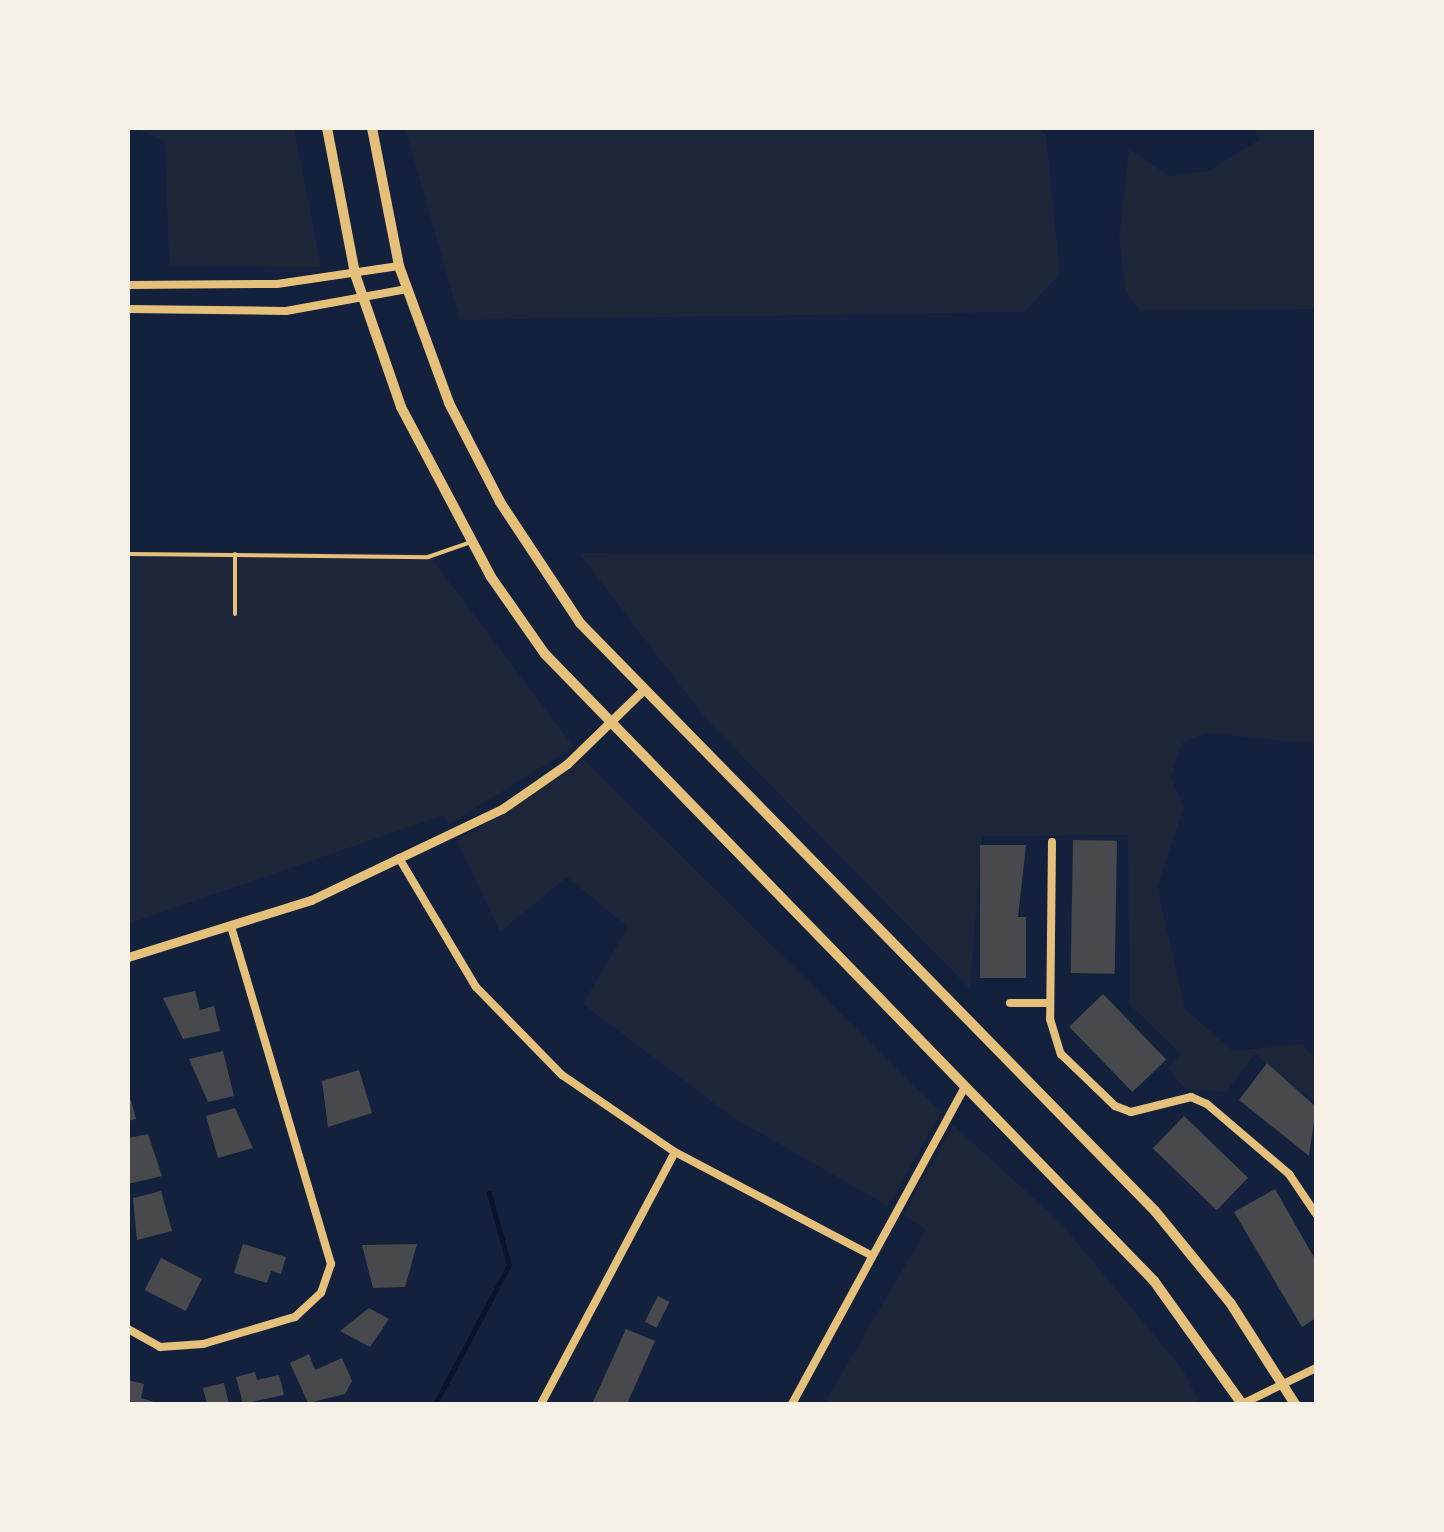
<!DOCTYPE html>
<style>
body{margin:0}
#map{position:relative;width:1444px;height:1532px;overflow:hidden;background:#14213d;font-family:"Noto Sans",sans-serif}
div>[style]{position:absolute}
.green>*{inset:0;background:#1d2539}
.stream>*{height:5px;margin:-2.5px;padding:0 2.5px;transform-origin:2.5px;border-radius:2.5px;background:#0b132b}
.building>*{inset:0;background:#48494c;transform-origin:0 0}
.service>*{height:4px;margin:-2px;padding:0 2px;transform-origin:2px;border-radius:2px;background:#e5c07b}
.minor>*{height:8px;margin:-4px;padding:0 4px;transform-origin:4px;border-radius:4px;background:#e5c07b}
.tertiary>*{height:9px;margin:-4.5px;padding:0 4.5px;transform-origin:4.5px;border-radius:4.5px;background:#e5c07b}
.secondary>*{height:10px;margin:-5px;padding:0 5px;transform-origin:5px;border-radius:5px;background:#e5c07b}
span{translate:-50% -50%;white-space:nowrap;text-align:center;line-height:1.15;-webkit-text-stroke:9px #f6f1e7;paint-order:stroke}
.frame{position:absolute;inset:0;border:130px solid #f6f1e7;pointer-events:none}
</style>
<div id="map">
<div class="green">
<i style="clip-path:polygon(135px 128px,294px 128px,321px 267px,169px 266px,165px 141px)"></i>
<i style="clip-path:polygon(405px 128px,1036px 128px,1046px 134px,1060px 274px,1024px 312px,460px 320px)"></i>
<i style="clip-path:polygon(1254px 128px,1316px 128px,1316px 309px,1140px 311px,1126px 291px,1119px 240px,1129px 149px,1169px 176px,1208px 171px,1259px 140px)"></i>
<i style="clip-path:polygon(128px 552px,427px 553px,574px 747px,449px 824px,444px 815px,128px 924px)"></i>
<i style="clip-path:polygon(579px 553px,1316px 554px,1316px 744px,1206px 733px,1182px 743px,1171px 778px,1184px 807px,1157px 887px,1185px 1009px,1233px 1051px,1302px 1044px,1316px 1060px,1316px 1103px,1255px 1054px,1226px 1092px,1185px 1089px,1168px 1068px,1181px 1054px,1129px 1004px,1128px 835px,982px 836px,970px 989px,705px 718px)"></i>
<i style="clip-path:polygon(584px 760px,941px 1112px,888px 1206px,732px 1117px,583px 1004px,628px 927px,567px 877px,500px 932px,457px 841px)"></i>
<i style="clip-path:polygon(953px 1125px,1060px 1222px,1183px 1370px,1200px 1404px,824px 1404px,926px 1230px,903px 1215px)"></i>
</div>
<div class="stream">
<i style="left:435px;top:1404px;width:157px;rotate:-62deg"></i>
<i style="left:509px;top:1265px;width:75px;rotate:-105.5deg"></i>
</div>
<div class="building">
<i style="left:1073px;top:840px;width:44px;height:133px;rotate:1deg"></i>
<i style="clip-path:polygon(980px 845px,1026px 845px,1018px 917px,1026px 917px,1026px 978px,980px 978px)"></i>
<i style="clip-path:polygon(195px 991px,200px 1010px,214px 1006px,220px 1031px,183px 1039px,163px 998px)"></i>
<i style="left:1103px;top:994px;width:91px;height:47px;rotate:46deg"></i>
<i style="clip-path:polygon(223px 1051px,234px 1096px,208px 1102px,189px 1059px)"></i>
<i style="clip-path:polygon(1267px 1063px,1316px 1107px,1309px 1156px,1239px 1100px)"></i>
<i style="clip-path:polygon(359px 1070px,372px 1113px,328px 1127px,322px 1081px)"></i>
<i style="clip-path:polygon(131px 1100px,136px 1119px,128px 1121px,128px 1101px)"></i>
<i style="clip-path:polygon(235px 1108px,253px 1148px,218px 1158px,206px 1116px)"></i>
<i style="left:1184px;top:1116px;width:89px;height:45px;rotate:44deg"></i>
<i style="clip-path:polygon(148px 1134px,162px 1176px,128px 1184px,128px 1138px)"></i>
<i style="clip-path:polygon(1275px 1189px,1316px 1261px,1316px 1318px,1302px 1327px,1234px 1212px)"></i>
<i style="clip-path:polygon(161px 1191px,172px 1231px,137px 1240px,133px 1198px)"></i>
<i style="clip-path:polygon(243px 1244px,286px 1257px,281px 1274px,271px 1271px,267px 1283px,234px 1273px)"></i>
<i style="clip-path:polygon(417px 1244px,405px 1287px,373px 1288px,362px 1245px)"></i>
<i style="left:161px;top:1258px;width:46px;height:36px;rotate:27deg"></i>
<i style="left:658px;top:1296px;width:13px;height:29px;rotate:27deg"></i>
<i style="clip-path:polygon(369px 1308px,389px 1319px,370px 1347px,340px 1331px)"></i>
<i style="clip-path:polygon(626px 1329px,655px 1341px,627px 1404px,592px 1404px)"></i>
<i style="clip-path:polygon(309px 1354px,315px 1370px,342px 1358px,352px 1381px,345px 1394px,308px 1403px,290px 1363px)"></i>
<i style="clip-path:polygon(255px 1372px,257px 1380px,279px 1375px,284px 1395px,243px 1404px,236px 1377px)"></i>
<i style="clip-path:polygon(128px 1380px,144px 1384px,141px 1398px,161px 1404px,128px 1404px)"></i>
<i style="clip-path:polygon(224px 1383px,229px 1404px,207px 1404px,203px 1388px)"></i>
</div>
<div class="service">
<i style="left:128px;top:554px;width:300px;rotate:0.6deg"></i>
<i style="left:428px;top:557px;width:46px;rotate:-19.2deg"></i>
<i style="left:235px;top:614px;width:60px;rotate:-90deg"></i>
</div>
<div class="minor">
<i style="left:128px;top:285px;width:149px;rotate:-0.4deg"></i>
<i style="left:277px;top:284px;width:123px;rotate:-8.4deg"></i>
<i style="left:128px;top:309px;width:158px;rotate:0.7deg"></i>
<i style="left:286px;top:311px;width:123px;rotate:-10.3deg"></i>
<i style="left:1052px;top:842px;width:177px;rotate:90.6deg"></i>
<i style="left:1050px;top:1019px;width:37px;rotate:73deg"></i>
<i style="left:1061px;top:1054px;width:75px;rotate:43.9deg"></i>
<i style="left:1115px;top:1106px;width:17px;rotate:21deg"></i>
<i style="left:1131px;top:1112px;width:62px;rotate:-14deg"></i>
<i style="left:1191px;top:1097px;width:17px;rotate:24deg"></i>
<i style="left:1207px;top:1104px;width:108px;rotate:40.5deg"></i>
<i style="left:1289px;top:1174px;width:48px;rotate:56deg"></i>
<i style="left:399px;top:858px;width:150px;rotate:59.2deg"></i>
<i style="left:476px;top:987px;width:123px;rotate:45.7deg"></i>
<i style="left:562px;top:1075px;width:137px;rotate:34.3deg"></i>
<i style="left:675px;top:1152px;width:221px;rotate:27.8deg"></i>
<i style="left:1010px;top:1003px;width:40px"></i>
<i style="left:128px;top:1329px;width:37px;rotate:29deg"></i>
<i style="left:160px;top:1347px;width:43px;rotate:-4deg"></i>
<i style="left:203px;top:1344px;width:96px;rotate:-16.4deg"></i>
<i style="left:295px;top:1317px;width:35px;rotate:-43deg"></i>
<i style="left:321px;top:1293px;width:31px;rotate:-71deg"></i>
<i style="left:331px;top:1264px;width:352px;rotate:-106.5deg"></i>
<i style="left:541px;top:1404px;width:285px;rotate:-62deg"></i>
<i style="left:792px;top:1404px;width:361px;rotate:-61.4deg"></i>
<i style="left:1242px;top:1404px;width:82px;rotate:-25.9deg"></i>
</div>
<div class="tertiary">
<i style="left:128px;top:957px;width:192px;rotate:-17.3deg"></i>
<i style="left:311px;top:900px;width:212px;rotate:-25.5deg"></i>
<i style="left:502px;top:809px;width:79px;rotate:-34.7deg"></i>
<i style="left:567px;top:764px;width:102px;rotate:-44.2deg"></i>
</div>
<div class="secondary">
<i style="left:327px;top:128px;width:149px;rotate:79.1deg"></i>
<i style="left:355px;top:274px;width:141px;rotate:70.9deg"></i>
<i style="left:401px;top:407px;width:192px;rotate:62.1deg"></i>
<i style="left:491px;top:577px;width:94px;rotate:55deg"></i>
<i style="left:545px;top:654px;width:874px;rotate:45.83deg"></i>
<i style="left:1154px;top:1281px;width:151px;rotate:54.4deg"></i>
<i style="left:372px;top:128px;width:141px;rotate:78.9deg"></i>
<i style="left:399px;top:266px;width:146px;rotate:69.9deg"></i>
<i style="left:449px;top:403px;width:111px;rotate:62.7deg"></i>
<i style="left:500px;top:502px;width:145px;rotate:56.5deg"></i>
<i style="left:580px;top:623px;width:822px;rotate:45.64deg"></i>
<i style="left:1155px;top:1211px;width:120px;rotate:50.7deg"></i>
<i style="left:1231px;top:1304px;width:119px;rotate:57.4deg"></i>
</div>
<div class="frame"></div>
</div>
